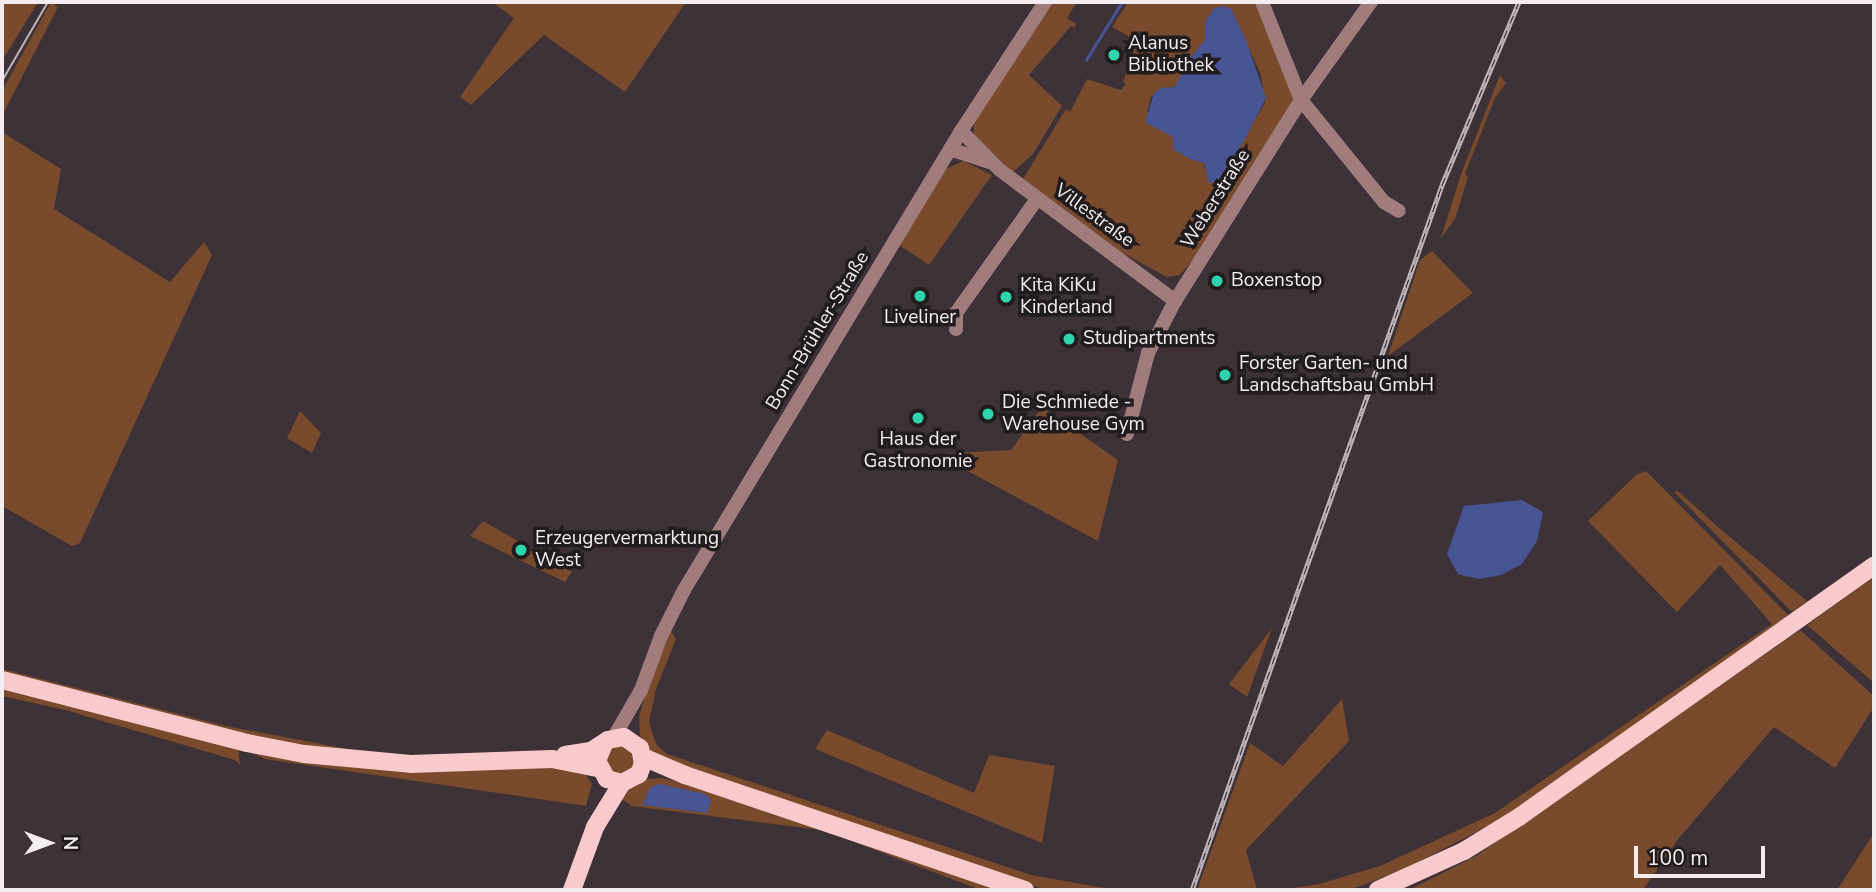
<!DOCTYPE html>
<meta charset="utf-8">
<style>
body{margin:0}
#map{position:relative;width:1876px;height:892px;overflow:hidden;background:#3d3238;font-family:"Nunito Sans",sans-serif}
div>[style]{position:absolute}
.green>*{inset:0;background:#794a2c}
.water>*{inset:0;background:#485595}
.stream>*{height:2.5px;margin:-1.25px;padding:0 1.25px;transform-origin:1.25px;border-radius:1.25px;background:#485595}
.minor>*{height:14px;margin:-7px;padding:0 7px;transform-origin:7px;border-radius:7px;background:#a17c7d}
.major>*{height:18px;margin:-9px;padding:0 9px;transform-origin:9px;border-radius:9px;background:#f9cacb}
.tram>*{height:2px;margin:-1px;padding:0 1px;transform-origin:1px;border-radius:1px;background:#beb6bb}
.rail>*{height:5px;margin-top:-2.5px;transform-origin:0;background:repeating-linear-gradient(90deg,#211c1e 0 8px,#beb6bb 0 16px);box-sizing:border-box;border-block:2px solid #beb6bb}
.dots>*{width:19px;height:19px;translate:-50% -50%;box-sizing:border-box;border:4px solid #211c1e;border-radius:50%}
span{translate:-50% -50%;white-space:nowrap;text-align:center;line-height:1.15;-webkit-text-stroke:7px #211c1e;paint-order:stroke}
.poi-label{font-size:19px;color:#f3ecf0}
.left{translate:0 -50%;text-align:left}
.street-label{font-size:19px;color:#f3ecf0}
.frame{position:absolute;inset:0;border:4px solid #f3ecf0;pointer-events:none}
.north{position:absolute;left:14px;top:808px;width:70px;height:70px;-webkit-text-stroke:5px #211c1e;paint-order:stroke;rotate:90deg;font-size:19px;font-weight:700;line-height:28px;text-align:center;color:#f3ecf0}
.north::after{content:'';display:block;margin:auto;width:24px;height:32px;background:#f3ecf0;clip-path:polygon(50% 0,100% 100%,50% 72%,0 100%)}
.scale{position:absolute;left:1634px;top:846px;width:131px;height:32px;box-sizing:border-box;border:4px solid #f3ecf0;border-top:0;padding-left:9px;font-size:21px;line-height:24px;white-space:nowrap;color:#f3ecf0;-webkit-text-stroke:5px #211c1e;paint-order:stroke}
</style>
<div id="map">
<div class="green">
<i style="clip-path:polygon(2px 2px,38px 2px,2px 61px)"></i>
<i style="clip-path:polygon(51px 2px,58px 7px,2px 116px,2px 91px)"></i>
<i style="clip-path:polygon(492px 2px,686px 2px,625px 92px,544px 35px,471px 105px,460px 97px,514px 18px)"></i>
<i style="clip-path:polygon(1052px 2px,1077px 2px,1067px 18px,1076px 24px,1074px 28px,1071px 26px,1029px 75px,1062px 106px,1033px 154px,1013px 172px,974px 135px,974px 123px)"></i>
<i style="clip-path:polygon(evenodd,1128px 2px,1257px 2px,1295px 99px,1202px 249px,1180px 275px,1167px 277px,1123px 253px,1023px 179px,1066px 109px,1070px 112px,1087px 79px,1121px 90px,1126px 84px,1123px 82px,1137px 41px,1112px 27px,1128px 2px,1214px 8px,1231px 9px,1261px 75px,1265px 103px,1218px 181px,1204px 168px,1204px 163px,1190px 159px,1174px 148px,1173px 137px,1147px 112px,1151px 97px,1162px 88px,1174px 87px,1179px 82px,1187px 62px,1205px 40px,1205px 22px,1214px 8px)"></i>
<i style="clip-path:polygon(1500px 75px,1506px 83px,1495px 98px,1465px 174px,1468px 177px,1455px 219px,1441px 238px,1461px 174px)"></i>
<i style="clip-path:polygon(2px 132px,61px 169px,54px 209px,170px 282px,204px 242px,212px 255px,80px 543px,72px 546px,2px 506px)"></i>
<i style="clip-path:polygon(963px 161px,992px 175px,929px 265px,899px 245px,946px 169px)"></i>
<i style="clip-path:polygon(1432px 251px,1473px 293px,1388px 356px,1420px 260px)"></i>
<i style="clip-path:polygon(1042px 407px,1118px 460px,1098px 541px,936px 454px,1011px 450px)"></i>
<i style="clip-path:polygon(300px 411px,321px 433px,312px 453px,287px 438px)"></i>
<i style="clip-path:polygon(1646px 471px,1789px 616px,1498px 821px,1402px 870px,1350px 890px,1279px 890px,1319px 884px,1380px 866px,1495px 813px,1772px 624px,1720px 565px,1677px 612px,1588px 521px,1636px 475px)"></i>
<i style="clip-path:polygon(1678px 491px,1719px 528px,1807px 601px,1792px 612px,1674px 492px)"></i>
<i style="clip-path:polygon(483px 521px,572px 572px,565px 582px,470px 536px)"></i>
<i style="clip-path:polygon(1874px 577px,1874px 683px,1807px 625px)"></i>
<i style="clip-path:polygon(1272px 628px,1247px 697px,1229px 684px)"></i>
<i style="clip-path:polygon(1800px 630px,1874px 696px,1874px 707px,1835px 768px,1774px 727px,1679px 838px,1643px 890px,1409px 890px,1478px 855px)"></i>
<i style="clip-path:polygon(671px 631px,676px 639px,656px 689px,649px 722px,656px 744px,667px 754px,1031px 875px,1116px 890px,1046px 890px,650px 754px,640px 735px,639px 716px,650px 681px)"></i>
<i style="clip-path:polygon(2px 669px,226px 726px,374px 754px,319px 751px,2px 675px)"></i>
<i style="clip-path:polygon(2px 687px,238px 748px,240px 765px,235px 760px,65px 710px,2px 696px)"></i>
<i style="clip-path:polygon(1342px 699px,1349px 741px,1246px 850px,1257px 890px,1197px 890px,1250px 743px,1283px 766px)"></i>
<i style="clip-path:polygon(827px 730px,974px 793px,989px 755px,1055px 766px,1042px 843px,815px 749px)"></i>
<i style="clip-path:polygon(617px 743px,638px 755px,632px 774px,611px 775px,603px 756px)"></i>
<i style="clip-path:polygon(258px 751px,579px 765px,592px 784px,586px 806px,265px 759px,252px 753px)"></i>
<i style="clip-path:polygon(661px 778px,705px 787px,1005px 890px,981px 890px,822px 830px,632px 806px,622px 799px,623px 791px,648px 779px)"></i>
<i style="clip-path:polygon(1874px 833px,1874px 890px,1837px 890px)"></i>
</div>
<div class="water">
<i style="clip-path:polygon(1224px 6px,1231px 9px,1246px 40px,1266px 98px,1245px 139px,1218px 181px,1209px 183px,1204px 163px,1190px 159px,1173px 149px,1173px 137px,1146px 123px,1146px 119px,1154px 93px,1162px 88px,1175px 87px,1187px 62px,1205px 40px,1205px 22px,1214px 8px)"></i>
<i style="clip-path:polygon(1522px 500px,1543px 512px,1537px 541px,1522px 564px,1501px 575px,1479px 579px,1458px 574px,1447px 554px,1464px 506px)"></i>
<i style="clip-path:polygon(660px 784px,705px 794px,711px 800px,707px 813px,642px 805px,651px 787px)"></i>
</div>
<div class="stream">
<i style="left:1086px;top:60px;width:68px;rotate:-58.2deg"></i>
</div>
<div class="minor">
<i style="left:1262px;top:2px;width:105px;rotate:68.3deg"></i>
<i style="left:1301px;top:100px;width:132px;rotate:50.9deg"></i>
<i style="left:1384px;top:202px;width:17px;rotate:31deg"></i>
<i style="left:961px;top:131px;width:55px;rotate:45deg"></i>
<i style="left:1000px;top:170px;width:219px;rotate:36.8deg"></i>
<i style="left:950px;top:149px;width:41px;rotate:18.4deg"></i>
<i style="left:956px;top:329px;width:16px;rotate:-90deg"></i>
<i style="left:956px;top:313px;width:140px;rotate:-54.6deg"></i>
<i style="left:1127px;top:434px;width:84px;rotate:-75.5deg"></i>
<i style="left:1148px;top:353px;width:59px;rotate:-62.6deg"></i>
<i style="left:1175px;top:301px;width:237px;rotate:-57.9deg"></i>
<i style="left:1301px;top:100px;width:120px;rotate:-54.5deg"></i>
<i style="left:614px;top:737px;width:54px;rotate:-60.1deg"></i>
<i style="left:641px;top:690px;width:58px;rotate:-69.7deg"></i>
<i style="left:661px;top:636px;width:51px;rotate:-63.4deg"></i>
<i style="left:684px;top:590px;width:536px;rotate:-58.89deg"></i>
<i style="left:961px;top:131px;width:154px;rotate:-56.9deg"></i>
</div>
<div class="major">
<i style="left:2px;top:680px;width:253px;rotate:14.4deg"></i>
<i style="left:247px;top:743px;width:58px;rotate:10.9deg"></i>
<i style="left:304px;top:754px;width:107px;rotate:5.3deg"></i>
<i style="left:411px;top:764px;width:141px;rotate:-2deg"></i>
<i style="left:552px;top:759px;width:47px;rotate:11.1deg"></i>
<i style="left:565px;top:755px;width:26px;rotate:-9deg"></i>
<i style="left:591px;top:751px;width:20px;rotate:-33deg"></i>
<i style="left:608px;top:740px;width:16px;rotate:-11deg"></i>
<i style="left:624px;top:737px;width:19px;rotate:35deg"></i>
<i style="left:640px;top:748px;width:15px;rotate:79deg"></i>
<i style="left:643px;top:763px;width:12px;rotate:110deg"></i>
<i style="left:639px;top:774px;width:19px;rotate:152deg"></i>
<i style="left:622px;top:783px;width:16px;rotate:-165deg"></i>
<i style="left:607px;top:779px;width:21px;rotate:-119deg"></i>
<i style="left:597px;top:761px;width:18px;rotate:-68deg"></i>
<i style="left:643px;top:757px;width:46px;rotate:23.2deg"></i>
<i style="left:685px;top:775px;width:359px;rotate:18.7deg"></i>
<i style="left:572px;top:890px;width:67px;rotate:-69.9deg"></i>
<i style="left:595px;top:827px;width:52px;rotate:-58.5deg"></i>
<i style="left:1378px;top:890px;width:94px;rotate:-24.4deg"></i>
<i style="left:1464px;top:851px;width:65px;rotate:-31.7deg"></i>
<i style="left:1519px;top:817px;width:435px;rotate:-35.3deg"></i>
</div>
<div class="tram">
<i style="left:2px;top:81px;width:91px;rotate:-59.8deg"></i>
</div>
<div class="rail">
<i style="left:1192px;top:890px;width:748px;rotate:-70.47deg"></i>
<i style="left:1442px;top:185px;width:199px;rotate:-67.2deg"></i>
</div>
<div class="dots">
<i style="left:1114px;top:55px;background:#30d4aa"></i>
<i style="left:1217px;top:281px;background:#30d4aa"></i>
<i style="left:920px;top:296px;background:#30d4aa"></i>
<i style="left:1006px;top:297px;background:#30d4aa"></i>
<i style="left:1069px;top:339px;background:#30d4aa"></i>
<i style="left:1225px;top:375px;background:#30d4aa"></i>
<i style="left:988px;top:414px;background:#30d4aa"></i>
<i style="left:918px;top:418px;background:#30d4aa"></i>
<i style="left:521px;top:550px;background:#30d4aa"></i>
</div>
<div class="poi-label">
<span class="left" style="left:1128px;top:55px">Alanus<br>Bibliothek</span>
<span class="left" style="left:1231px;top:281px">Boxenstop</span>
<span class="left" style="left:1020px;top:297px">Kita KiKu<br>Kinderland</span>
<span style="left:920px;top:318px">Liveliner</span>
<span class="left" style="left:1083px;top:339px">Studipartments</span>
<span class="left" style="left:1239px;top:375px">Forster Garten- und<br>Landschaftsbau GmbH</span>
<span class="left" style="left:1002px;top:414px">Die Schmiede -<br>Warehouse Gym</span>
<span style="left:918px;top:451px">Haus der<br>Gastronomie</span>
<span class="left" style="left:535px;top:550px">Erzeugervermarktung<br>West</span>
</div>
<div class="street-label">
<span style="left:1216px;top:199px;rotate:-58deg">Weberstraße</span>
<span style="left:1094px;top:216px;rotate:36deg">Villestraße</span>
<span style="left:818px;top:331px;rotate:-59deg">Bonn-Brühler-Straße</span>
</div>
<div class="frame"></div>
<div class="north">N</div>
<div class="scale">100 m</div>
</div>
